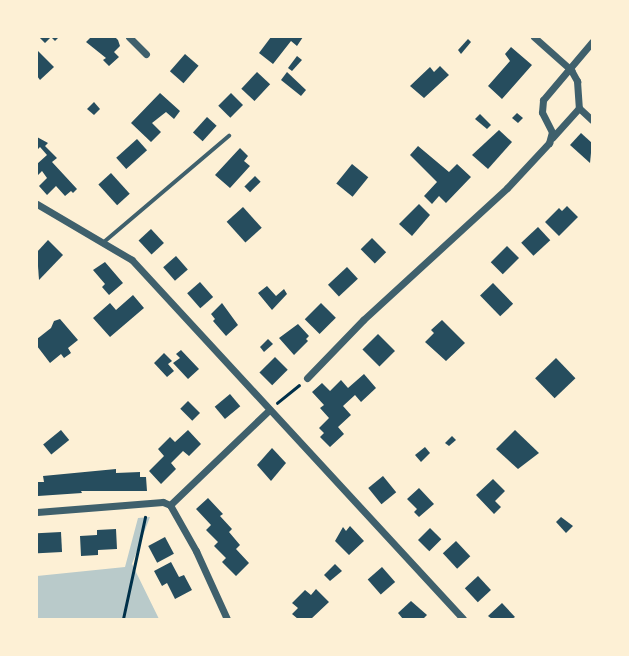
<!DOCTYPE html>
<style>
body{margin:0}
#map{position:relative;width:629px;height:656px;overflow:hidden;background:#fdf0d5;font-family:Barlow,sans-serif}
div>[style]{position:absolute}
.green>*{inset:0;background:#b9caca}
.building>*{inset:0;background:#264d5e;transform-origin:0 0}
.path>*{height:2.5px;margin:-1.25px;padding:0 1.25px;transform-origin:1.25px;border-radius:1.25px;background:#003049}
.service>*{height:3.5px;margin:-1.75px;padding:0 1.75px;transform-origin:1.75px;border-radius:1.75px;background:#3f606c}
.minor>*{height:7px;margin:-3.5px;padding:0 3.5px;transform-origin:3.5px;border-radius:3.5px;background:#3f606c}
span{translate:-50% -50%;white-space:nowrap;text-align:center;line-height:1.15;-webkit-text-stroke:6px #fdf0d5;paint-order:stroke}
.frame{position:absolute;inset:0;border:38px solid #fdf0d5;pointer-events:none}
</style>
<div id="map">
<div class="green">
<i style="clip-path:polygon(150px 517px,132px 564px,159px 619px,37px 619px,37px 576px,125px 567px,138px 518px)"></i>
</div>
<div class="building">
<i style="clip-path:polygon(39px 37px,59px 37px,55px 41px,51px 37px,45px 43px)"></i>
<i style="clip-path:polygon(91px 37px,115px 37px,118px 40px,120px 46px,114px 52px,119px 57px,109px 66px,103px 60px,106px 58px,86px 42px)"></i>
<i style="clip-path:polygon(271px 37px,288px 38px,303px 37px,297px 46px,291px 41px,273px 64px,259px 53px)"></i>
<i style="clip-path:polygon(468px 39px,471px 42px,461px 54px,458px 50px)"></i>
<i style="clip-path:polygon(511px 47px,532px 65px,502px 99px,488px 86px,510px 61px,505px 54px)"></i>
<i style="clip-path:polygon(37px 50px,54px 67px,40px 80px,37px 76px)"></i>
<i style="left:185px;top:54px;width:18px;height:23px;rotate:41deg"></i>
<i style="clip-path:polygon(297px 56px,302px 60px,292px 71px,288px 68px)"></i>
<i style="clip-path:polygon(440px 66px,449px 75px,424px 98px,410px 86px,430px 67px,434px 72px)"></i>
<i style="left:257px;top:72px;width:18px;height:23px;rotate:43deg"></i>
<i style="clip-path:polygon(287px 72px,306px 90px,301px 96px,281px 80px)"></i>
<i style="clip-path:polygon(160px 93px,180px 111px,174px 119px,166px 112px,152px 123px,161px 132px,151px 142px,131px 123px)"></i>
<i style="left:231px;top:93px;width:17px;height:18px;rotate:45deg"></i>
<i style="clip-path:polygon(94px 102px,100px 109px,94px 115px,87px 109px)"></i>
<i style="clip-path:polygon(517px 113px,523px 118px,518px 123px,512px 118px)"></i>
<i style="clip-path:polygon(480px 114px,491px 125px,487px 129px,475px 119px)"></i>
<i style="left:207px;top:117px;width:13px;height:21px;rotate:42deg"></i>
<i style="clip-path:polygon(499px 130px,512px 142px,488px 169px,472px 155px)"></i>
<i style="clip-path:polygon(581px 133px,592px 143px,590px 163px,570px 145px)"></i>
<i style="clip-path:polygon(37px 137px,48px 143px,45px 146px,57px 158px,52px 162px,77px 189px,73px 193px,71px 191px,65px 196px,56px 186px,47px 195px,39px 186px,47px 178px,42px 171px,37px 176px,37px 164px,47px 155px,40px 147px,37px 150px)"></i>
<i style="left:137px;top:139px;width:15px;height:28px;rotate:48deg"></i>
<i style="clip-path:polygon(418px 146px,449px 172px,457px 164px,471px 177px,446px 203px,439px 196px,432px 204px,424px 196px,437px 182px,410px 155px)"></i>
<i style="clip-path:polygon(240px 148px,248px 156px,244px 161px,250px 166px,230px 188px,215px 175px)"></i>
<i style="left:352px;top:164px;width:21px;height:25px;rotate:39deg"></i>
<i style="left:111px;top:173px;width:28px;height:17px;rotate:48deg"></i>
<i style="left:255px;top:176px;width:8px;height:15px;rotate:45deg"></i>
<i style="clip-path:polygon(419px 204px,430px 215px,412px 236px,399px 224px)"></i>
<i style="clip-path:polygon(567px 206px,578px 217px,559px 236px,545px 222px,559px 208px,562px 211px)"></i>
<i style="left:243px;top:207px;width:28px;height:22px;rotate:48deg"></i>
<i style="left:538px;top:227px;width:18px;height:23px;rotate:47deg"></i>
<i style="left:151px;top:229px;width:19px;height:17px;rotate:47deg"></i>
<i style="left:372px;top:238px;width:20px;height:16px;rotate:45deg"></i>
<i style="clip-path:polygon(48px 240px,63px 255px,39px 280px,37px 252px)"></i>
<i style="left:507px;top:246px;width:17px;height:23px;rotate:45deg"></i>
<i style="left:176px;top:256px;width:18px;height:17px;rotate:49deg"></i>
<i style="clip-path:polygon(105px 262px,123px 283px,109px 295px,102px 287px,105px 284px,93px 270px)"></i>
<i style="left:347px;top:267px;width:16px;height:26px;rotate:47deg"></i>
<i style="left:200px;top:282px;width:20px;height:17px;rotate:49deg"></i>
<i style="left:493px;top:283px;width:29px;height:18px;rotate:46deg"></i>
<i style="clip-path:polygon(267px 286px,276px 296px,284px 289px,287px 294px,272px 310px,258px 293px)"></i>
<i style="clip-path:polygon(133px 295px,144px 308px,110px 337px,93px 318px,110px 303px,116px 310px)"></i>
<i style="clip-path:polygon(222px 303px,238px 325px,226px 336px,213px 321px,215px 319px,211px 314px)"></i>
<i style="left:321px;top:303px;width:21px;height:23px;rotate:45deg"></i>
<i style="clip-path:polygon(60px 319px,78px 340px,68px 348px,71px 353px,64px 358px,61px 354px,50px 363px,37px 346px,37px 339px,51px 328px,54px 321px)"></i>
<i style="clip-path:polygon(442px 320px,465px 343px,446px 361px,425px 342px,434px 333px,431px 330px)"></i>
<i style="clip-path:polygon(298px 324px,309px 336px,306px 339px,308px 341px,294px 355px,279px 338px)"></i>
<i style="left:378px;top:334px;width:24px;height:22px;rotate:45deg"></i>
<i style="clip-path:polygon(268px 339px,273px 344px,264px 352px,260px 347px)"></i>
<i style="clip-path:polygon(181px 350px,199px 369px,188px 379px,173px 363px,180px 358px,176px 354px)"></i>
<i style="clip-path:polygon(164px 353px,172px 361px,168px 364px,174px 371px,167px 377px,154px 363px)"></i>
<i style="left:275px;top:357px;width:18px;height:22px;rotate:45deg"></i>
<i style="left:556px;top:358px;width:28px;height:29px;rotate:46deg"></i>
<i style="clip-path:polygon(364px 374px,376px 388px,361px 402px,355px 395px,343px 406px,351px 415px,338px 427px,344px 434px,330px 447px,320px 437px,324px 433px,319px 428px,329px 418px,320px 408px,324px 405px,312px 392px,322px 383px,330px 391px,341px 380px,348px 388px)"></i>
<i style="left:230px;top:394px;width:16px;height:20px;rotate:50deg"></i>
<i style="left:188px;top:401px;width:17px;height:11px;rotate:45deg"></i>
<i style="left:61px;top:430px;width:13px;height:23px;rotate:51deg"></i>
<i style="clip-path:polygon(188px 430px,201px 444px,189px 456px,183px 451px,171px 463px,176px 469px,161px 484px,149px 471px,164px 456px,158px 449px,170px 437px,175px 442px)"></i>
<i style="clip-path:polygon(515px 430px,539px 453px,518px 469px,496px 449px)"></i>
<i style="clip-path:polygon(452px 436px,456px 440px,449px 446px,445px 443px)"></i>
<i style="clip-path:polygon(425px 447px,430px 453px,421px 462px,415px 455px)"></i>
<i style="clip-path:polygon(272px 448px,286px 463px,271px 481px,257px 465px)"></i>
<i style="clip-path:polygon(116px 469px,116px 473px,140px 472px,140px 477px,146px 477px,147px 491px,81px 491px,82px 493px,38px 496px,38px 482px,44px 482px,43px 476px)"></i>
<i style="left:383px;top:476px;width:21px;height:19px;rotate:51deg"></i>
<i style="clip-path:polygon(493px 479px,505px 491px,495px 501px,501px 507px,494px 514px,476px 495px)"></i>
<i style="clip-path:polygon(419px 488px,434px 504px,419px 517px,414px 512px,417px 509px,407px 499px)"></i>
<i style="clip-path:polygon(208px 498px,223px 514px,220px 516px,232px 529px,229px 532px,240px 545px,236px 549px,249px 563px,236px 576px,222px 562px,226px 558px,214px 546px,218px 542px,206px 530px,211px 525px,196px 509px)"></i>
<i style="clip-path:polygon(561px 517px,573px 526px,566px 533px,556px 522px)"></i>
<i style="clip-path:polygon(350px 526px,364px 541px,349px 555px,335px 541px,343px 527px,346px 531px)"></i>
<i style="left:430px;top:528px;width:16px;height:17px;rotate:45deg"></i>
<i style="clip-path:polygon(116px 529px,117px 549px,98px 550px,98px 555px,81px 556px,80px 536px,97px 535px,97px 530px)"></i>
<i style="left:61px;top:532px;width:20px;height:24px;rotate:87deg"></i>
<i style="left:165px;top:537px;width:19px;height:19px;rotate:62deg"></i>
<i style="left:456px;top:541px;width:21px;height:18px;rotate:47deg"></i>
<i style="clip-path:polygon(171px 562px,179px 577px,184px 575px,192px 590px,175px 599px,167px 583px,162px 586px,154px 571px)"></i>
<i style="clip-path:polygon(335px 564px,342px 571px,330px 581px,324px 575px)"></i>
<i style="left:382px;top:567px;width:20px;height:19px;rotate:49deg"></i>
<i style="left:478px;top:576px;width:19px;height:18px;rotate:47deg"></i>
<i style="clip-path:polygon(316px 589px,329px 602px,311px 619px,298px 619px,292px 614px,298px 608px,292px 603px,305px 590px,311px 595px)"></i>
<i style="clip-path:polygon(411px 601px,427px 615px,423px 619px,403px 619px,398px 613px)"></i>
<i style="clip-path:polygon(502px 603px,515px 617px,512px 619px,492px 619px,488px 616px)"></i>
</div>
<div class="path">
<i style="left:277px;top:403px;width:28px;rotate:-39deg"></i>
<i style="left:123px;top:619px;width:104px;rotate:-77.8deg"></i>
</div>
<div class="service">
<i style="left:104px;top:242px;width:164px;rotate:-40.3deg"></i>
</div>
<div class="minor">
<i style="left:129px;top:37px;width:24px;rotate:45deg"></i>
<i style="left:534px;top:37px;width:50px;rotate:41.7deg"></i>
<i style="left:571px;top:70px;width:13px;rotate:61deg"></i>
<i style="left:577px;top:81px;width:27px;rotate:86deg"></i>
<i style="left:579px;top:108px;width:40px;rotate:132deg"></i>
<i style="left:579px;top:108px;width:18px;rotate:43deg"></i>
<i style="left:37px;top:204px;width:110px;rotate:30.5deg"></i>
<i style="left:132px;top:260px;width:488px;rotate:47.3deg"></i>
<i style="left:307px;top:378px;width:81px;rotate:-46deg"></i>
<i style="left:363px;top:320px;width:195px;rotate:-42.5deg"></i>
<i style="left:507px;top:188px;width:62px;rotate:-47deg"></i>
<i style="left:549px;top:143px;width:11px;rotate:-75deg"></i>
<i style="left:552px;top:132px;width:22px;rotate:-117deg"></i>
<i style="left:542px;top:112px;width:12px;rotate:-85deg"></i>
<i style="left:543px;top:100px;width:76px;rotate:-49.8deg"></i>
<i style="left:170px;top:505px;width:137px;rotate:-43.8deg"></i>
<i style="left:37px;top:512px;width:126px;rotate:-4.5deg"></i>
<i style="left:163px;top:502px;width:8px;rotate:23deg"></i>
<i style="left:170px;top:505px;width:53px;rotate:60.5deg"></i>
<i style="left:196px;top:551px;width:75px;rotate:65.5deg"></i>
</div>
<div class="frame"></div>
</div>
